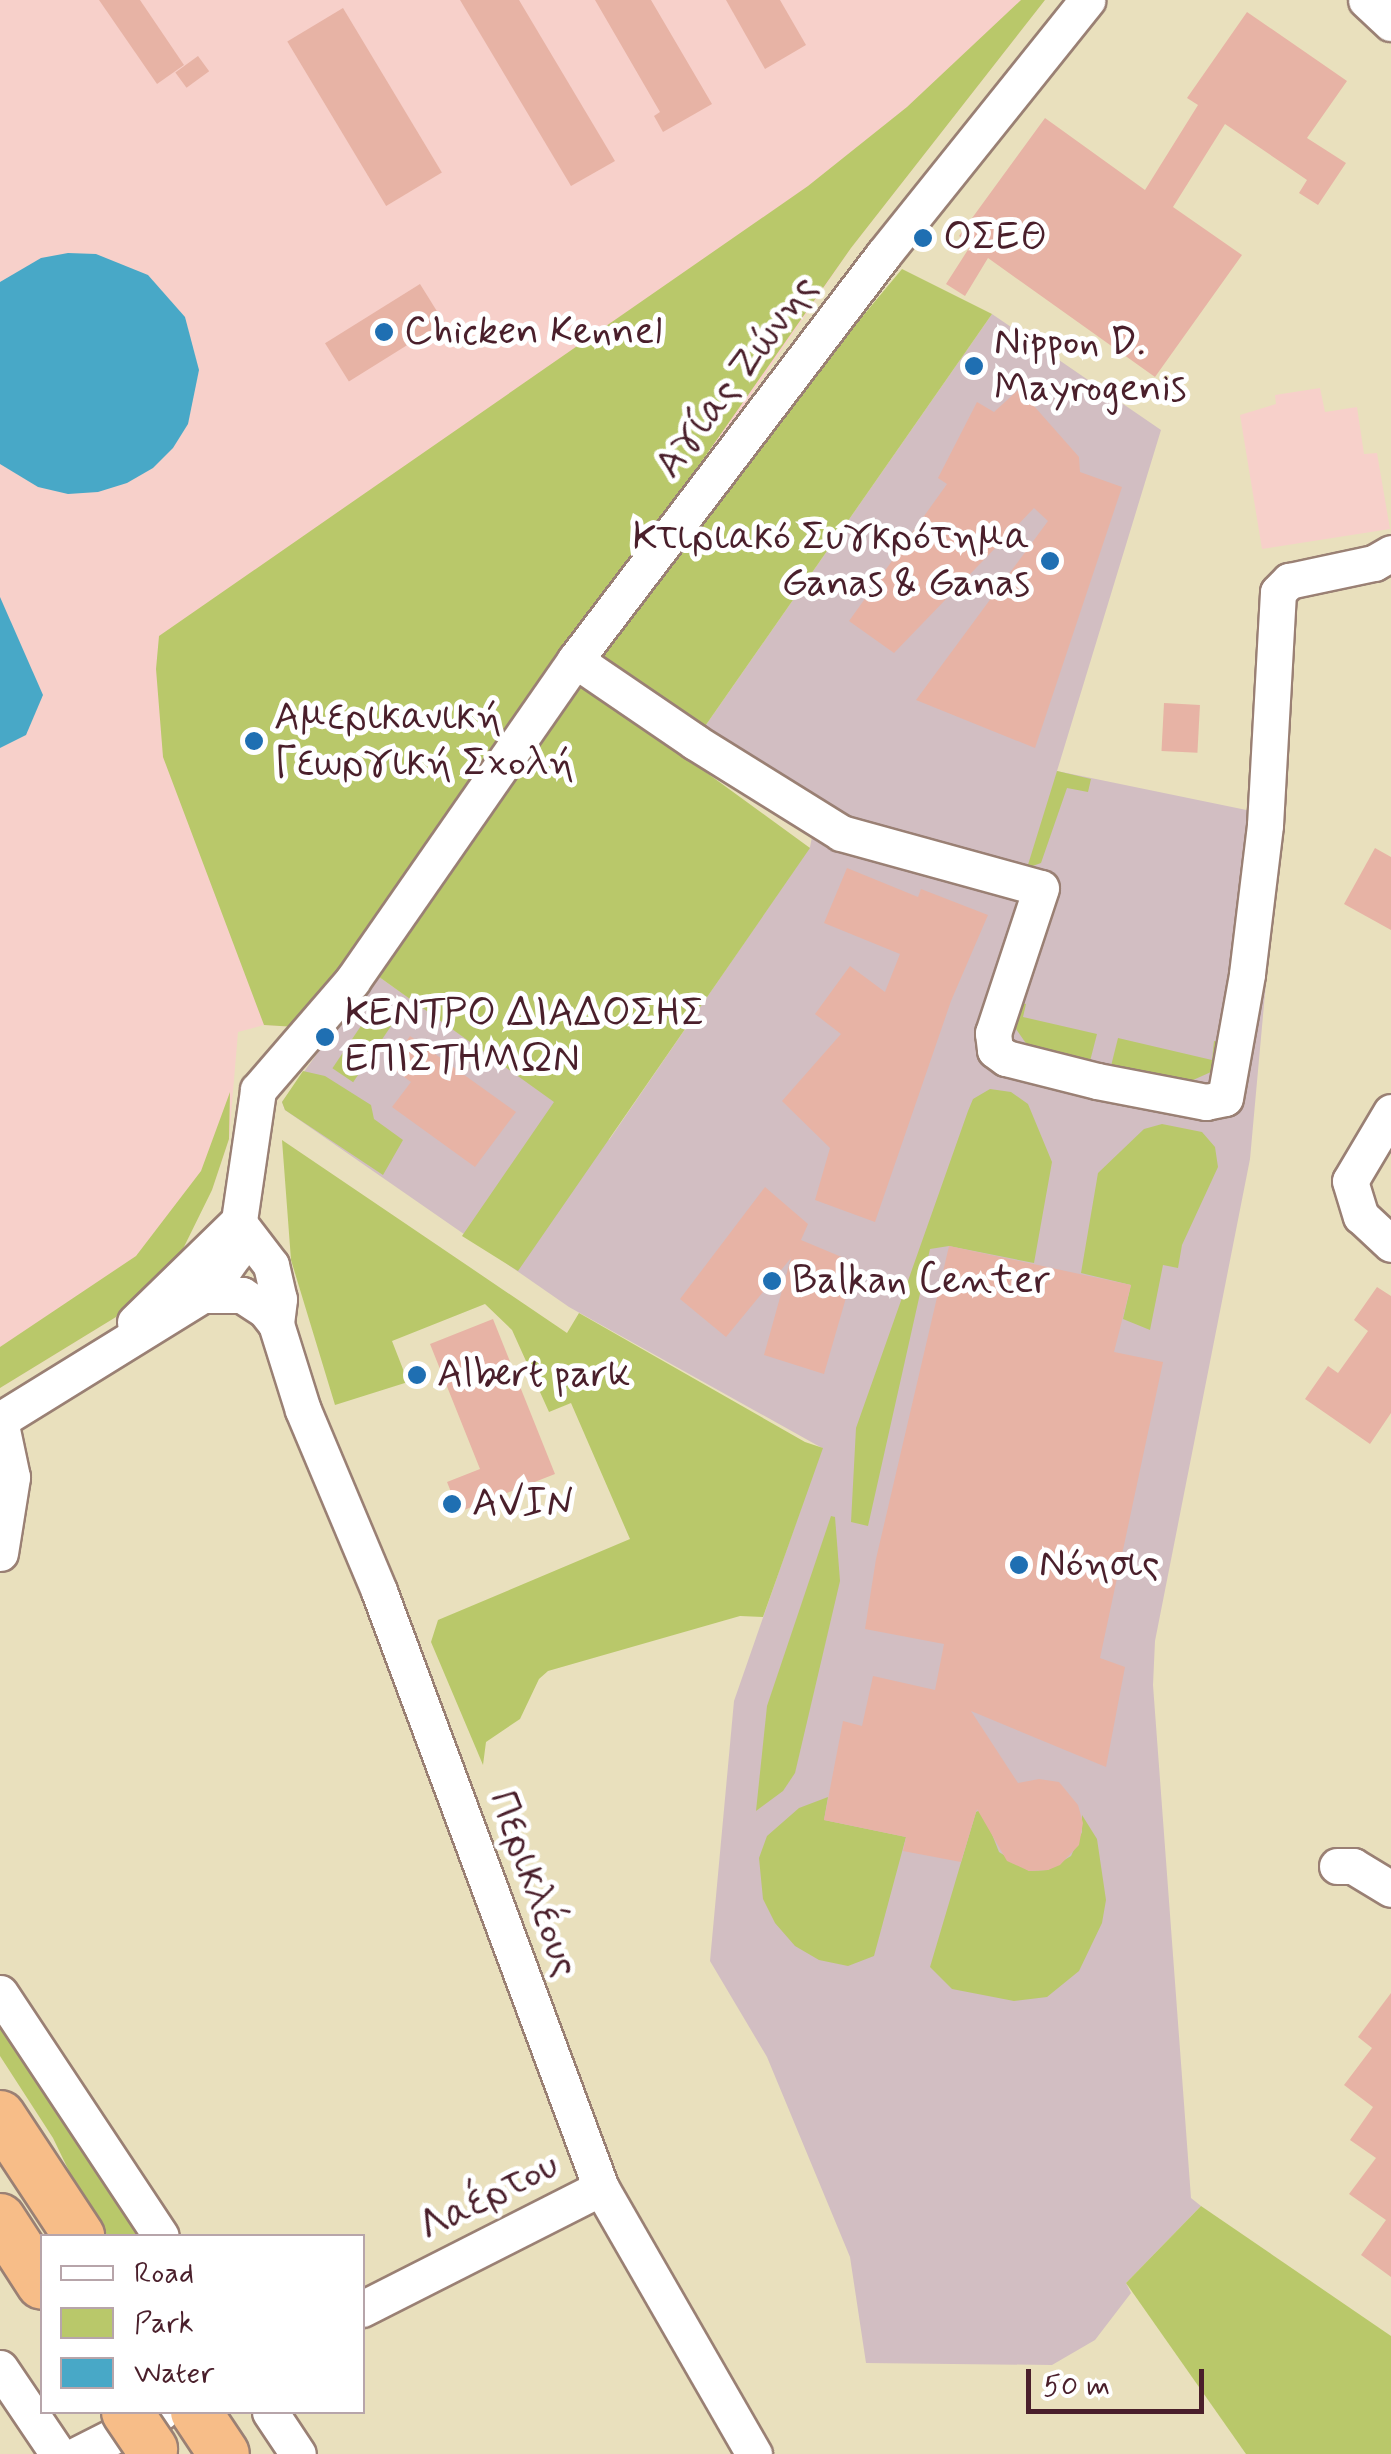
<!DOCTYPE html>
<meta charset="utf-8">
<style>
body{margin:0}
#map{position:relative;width:1391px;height:2454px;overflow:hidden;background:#e9e0bd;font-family:Mynerve,sans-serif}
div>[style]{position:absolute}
.built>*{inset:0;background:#f7d0ca}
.industrial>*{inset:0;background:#d2bec2}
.green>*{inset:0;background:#b9c86a;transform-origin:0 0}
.water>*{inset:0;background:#48a8c7}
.building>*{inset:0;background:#e7b3a5;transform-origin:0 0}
.roads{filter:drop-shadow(2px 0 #9a8074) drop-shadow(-2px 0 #9a8074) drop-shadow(0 2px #9a8074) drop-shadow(0 -2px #9a8074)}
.minor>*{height:35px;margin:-17.5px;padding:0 17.5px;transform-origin:17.5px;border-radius:17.5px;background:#fff}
.highway>*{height:50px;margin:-25px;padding:0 25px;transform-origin:25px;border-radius:25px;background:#f7bd88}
.bridges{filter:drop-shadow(2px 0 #9a8074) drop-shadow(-2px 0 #9a8074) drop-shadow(0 2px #9a8074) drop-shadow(0 -2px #9a8074)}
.highway-bridge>*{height:50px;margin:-25px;padding:0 25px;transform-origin:25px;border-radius:25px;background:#f7bd88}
.dots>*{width:28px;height:28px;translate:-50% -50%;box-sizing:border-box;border:5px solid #fff;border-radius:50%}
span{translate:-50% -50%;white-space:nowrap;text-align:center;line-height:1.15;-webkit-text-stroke:10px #fff;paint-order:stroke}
.poi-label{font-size:40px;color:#4a1f2b}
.left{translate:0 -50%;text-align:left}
.right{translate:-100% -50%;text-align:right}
.street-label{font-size:40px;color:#4a1f2b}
.legend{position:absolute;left:40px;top:2234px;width:325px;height:180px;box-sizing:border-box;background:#fff;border:2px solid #b7a5aa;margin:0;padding:12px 18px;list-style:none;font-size:30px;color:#4a1f2b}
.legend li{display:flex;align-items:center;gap:20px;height:50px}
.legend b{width:50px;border:2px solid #b7a5aa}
.scale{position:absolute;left:1026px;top:2369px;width:178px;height:45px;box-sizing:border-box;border:5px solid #4a1f2b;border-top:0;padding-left:12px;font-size:30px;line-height:35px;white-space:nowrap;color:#4a1f2b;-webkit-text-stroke:8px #fff;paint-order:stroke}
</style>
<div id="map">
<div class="built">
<i style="clip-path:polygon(0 0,1045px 0,851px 248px,741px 410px,296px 1027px,264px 1025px,238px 1032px,229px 1139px,212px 1190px,116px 1317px,0 1388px)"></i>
<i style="clip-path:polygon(1320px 388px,1325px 412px,1357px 407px,1364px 454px,1377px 453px,1390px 529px,1262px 549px,1240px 415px,1276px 404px,1275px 395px)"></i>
</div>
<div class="industrial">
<i style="clip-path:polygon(992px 314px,1161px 430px,1057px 771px,1281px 817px,1250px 1159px,1155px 1641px,1153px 1685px,1191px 2198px,1201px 2206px,1126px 2283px,1131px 2293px,1095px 2340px,1052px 2365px,866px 2363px,850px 2257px,767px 2057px,710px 1961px,734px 1701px,822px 1448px,569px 1307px,285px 1110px,282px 1102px,375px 974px,609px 1140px,810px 847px,815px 822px,701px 732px)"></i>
</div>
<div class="green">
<i style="clip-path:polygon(1021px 0,1045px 0,851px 248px,420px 864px,296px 1027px,264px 1025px,163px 757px,156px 669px,159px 636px,808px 186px,907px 107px)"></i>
<i style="clip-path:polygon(902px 269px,992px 314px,701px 732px,601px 658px,730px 475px)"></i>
<i style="clip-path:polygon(582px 682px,810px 848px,518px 1271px,462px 1236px,554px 1102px,375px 974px)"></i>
<i style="clip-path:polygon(1057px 771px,1091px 779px,1088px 792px,1067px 788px,1041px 863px,1027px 868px)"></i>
<i style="clip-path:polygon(1014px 1001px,1026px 1004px,1023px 1017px,1097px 1034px,1088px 1069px,1032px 1052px,1016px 1029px)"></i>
<i style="left:371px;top:1011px;width:25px;height:69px;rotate:34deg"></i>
<i style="clip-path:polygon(1118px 1038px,1212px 1060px,1214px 1041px,1224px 1043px,1211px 1072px,1182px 1085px,1109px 1074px)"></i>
<i style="clip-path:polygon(303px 1071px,325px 1076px,371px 1105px,374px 1119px,403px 1140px,383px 1175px,285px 1110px,282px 1102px)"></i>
<i style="clip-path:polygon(990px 1089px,1011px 1092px,1028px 1104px,1052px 1162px,1034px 1263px,949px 1246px,930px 1249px,868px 1526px,851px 1522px,856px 1428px,968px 1111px,973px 1099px)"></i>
<i style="clip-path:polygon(230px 1092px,229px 1139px,212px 1190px,179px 1257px,116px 1317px,0 1388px,0 1347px,136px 1256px,201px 1171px)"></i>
<i style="clip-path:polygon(1162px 1124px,1202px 1132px,1215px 1147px,1218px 1167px,1182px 1245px,1178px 1268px,1163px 1265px,1150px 1330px,1123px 1319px,1131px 1285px,1081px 1273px,1098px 1173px,1144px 1129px)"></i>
<i style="clip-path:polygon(282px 1140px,567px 1333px,579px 1313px,805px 1442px,823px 1448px,763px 1617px,740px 1616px,548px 1671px,539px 1679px,520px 1719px,486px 1742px,483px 1765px,431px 1642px,438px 1620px,630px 1539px,571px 1403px,549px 1412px,512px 1330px,485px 1304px,392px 1341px,408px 1382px,335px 1405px,291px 1260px)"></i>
<i style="clip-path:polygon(831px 1516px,835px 1517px,840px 1581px,795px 1773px,783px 1791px,756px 1811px,767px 1706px)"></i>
<i style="clip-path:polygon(828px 1797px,824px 1820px,906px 1837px,874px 1956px,848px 1966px,819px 1960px,795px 1946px,775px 1923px,763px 1899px,759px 1858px,767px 1836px,799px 1808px)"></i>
<i style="clip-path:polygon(982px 1809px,999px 1852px,1029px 1871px,1048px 1870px,1071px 1856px,1082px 1832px,1082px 1815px,1097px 1839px,1106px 1900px,1102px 1923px,1079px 1971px,1047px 1997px,1014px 2001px,952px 1989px,930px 1967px,976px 1812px)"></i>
<i style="clip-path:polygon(0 2010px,147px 2236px,108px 2236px,84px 2202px,53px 2138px,0 2056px)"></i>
<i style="clip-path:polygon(1201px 2206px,1391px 2336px,1391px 2454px,1246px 2454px,1126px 2283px)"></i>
</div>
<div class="water">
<i style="clip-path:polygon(68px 253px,96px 254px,148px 275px,185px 317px,199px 370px,188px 424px,173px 448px,153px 468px,127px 483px,98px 492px,68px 494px,38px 487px,0 464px,0 282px,41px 258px)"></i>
<i style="clip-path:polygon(0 597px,43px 695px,26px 735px,0 748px)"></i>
</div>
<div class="building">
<i style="clip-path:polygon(99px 0,140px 0,184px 65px,157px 84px)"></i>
<i style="clip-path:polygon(460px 0,519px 0,615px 161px,571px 186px)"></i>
<i style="clip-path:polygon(595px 0,651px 0,712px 104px,663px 132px,654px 116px,660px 112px)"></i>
<i style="clip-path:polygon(726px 0,780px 0,806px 45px,765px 69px)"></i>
<i style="left:343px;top:8px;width:192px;height:65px;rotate:59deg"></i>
<i style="clip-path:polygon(1247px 12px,1347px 81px,1307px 138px,1346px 163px,1318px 205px,1299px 193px,1307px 180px,1225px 124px,1173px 207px,1242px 255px,1155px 377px,988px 258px,965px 296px,946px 284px,971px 245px,959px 236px,1045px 118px,1145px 190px,1198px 105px,1187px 98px)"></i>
<i style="left:198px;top:56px;width:19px;height:28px;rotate:54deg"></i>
<i style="left:420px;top:284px;width:45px;height:112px;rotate:58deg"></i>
<i style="clip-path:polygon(1019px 389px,1079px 457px,1080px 472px,1122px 487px,1035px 748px,916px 700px,1048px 521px,1034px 508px,894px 653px,849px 621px,947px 484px,938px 478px,977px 402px,994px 412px)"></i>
<i style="left:1164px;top:703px;width:36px;height:48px;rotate:3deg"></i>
<i style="clip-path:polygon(1375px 848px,1391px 857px,1391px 930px,1344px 904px)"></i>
<i style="clip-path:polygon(847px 868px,918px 897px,921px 889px,988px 915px,951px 1001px,875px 1222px,815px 1200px,830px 1148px,782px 1101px,841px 1034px,815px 1014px,850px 966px,885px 992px,900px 954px,824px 923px)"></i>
<i style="clip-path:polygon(410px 1036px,516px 1112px,475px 1167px,392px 1107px,411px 1082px,389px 1066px)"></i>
<i style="clip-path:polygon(765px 1187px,808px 1224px,801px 1240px,856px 1263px,824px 1374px,764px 1355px,791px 1258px,726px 1337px,680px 1299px)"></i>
<i style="clip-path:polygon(949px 1246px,1131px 1285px,1114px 1352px,1163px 1362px,1100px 1658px,1125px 1667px,1106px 1767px,971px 1711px,1018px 1783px,1039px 1779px,1059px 1782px,1078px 1805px,1083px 1823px,1079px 1845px,1060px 1865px,1048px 1870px,1029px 1871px,1007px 1861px,977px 1809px,961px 1862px,903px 1851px,906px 1837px,824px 1820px,843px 1721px,862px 1726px,873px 1676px,935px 1690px,944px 1644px,865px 1629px,876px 1559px)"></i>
<i style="clip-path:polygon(1377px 1287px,1391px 1296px,1391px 1413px,1370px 1444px,1305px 1399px,1328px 1366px,1338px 1373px,1368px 1331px,1354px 1320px)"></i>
<i style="clip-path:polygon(493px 1319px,555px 1474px,459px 1512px,447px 1482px,480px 1469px,430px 1344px)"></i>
<i style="clip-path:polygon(1391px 1993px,1391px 2277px,1361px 2255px,1386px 2220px,1349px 2194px,1376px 2158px,1350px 2140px,1373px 2107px,1344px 2085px,1372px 2048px,1358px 2037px)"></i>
</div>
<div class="roads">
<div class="minor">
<i style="left:1366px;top:0;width:34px;rotate:43deg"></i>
<i style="left:575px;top:660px;width:145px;rotate:34.3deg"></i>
<i style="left:695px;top:742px;width:172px;rotate:31.9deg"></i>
<i style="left:841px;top:833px;width:207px;rotate:15.4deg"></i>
<i style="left:1041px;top:888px;width:153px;rotate:108.3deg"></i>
<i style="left:993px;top:1033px;width:17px;rotate:83deg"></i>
<i style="left:995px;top:1050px;width:14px;rotate:36deg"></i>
<i style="left:1006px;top:1058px;width:94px;rotate:14.2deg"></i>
<i style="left:1097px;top:1081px;width:111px;rotate:10.9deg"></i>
<i style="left:1206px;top:1102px;width:19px;rotate:-12deg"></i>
<i style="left:1225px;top:1098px;width:126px;rotate:-79.9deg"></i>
<i style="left:1247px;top:974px;width:150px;rotate:-83.1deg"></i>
<i style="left:1265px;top:825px;width:233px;rotate:-86.8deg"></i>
<i style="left:1278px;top:592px;width:16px;rotate:-45deg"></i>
<i style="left:1289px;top:581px;width:87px;rotate:-12deg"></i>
<i style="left:1374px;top:563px;width:20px;rotate:-30deg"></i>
<i style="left:1391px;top:1112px;width:80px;rotate:120.7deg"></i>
<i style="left:1350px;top:1181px;width:37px;rotate:73deg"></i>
<i style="left:1361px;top:1216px;width:41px;rotate:43deg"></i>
<i style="left:238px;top:1222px;width:54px;rotate:52.5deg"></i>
<i style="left:271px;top:1265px;width:35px;rotate:77deg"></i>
<i style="left:279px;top:1299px;width:25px;rotate:97deg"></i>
<i style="left:202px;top:1295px;width:40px"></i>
<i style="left:242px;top:1295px;width:27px;rotate:33deg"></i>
<i style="left:265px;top:1310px;width:18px;rotate:52deg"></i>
<i style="left:276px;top:1324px;width:90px;rotate:72.6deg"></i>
<i style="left:303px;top:1410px;width:196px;rotate:67.2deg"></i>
<i style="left:379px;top:1591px;width:637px;rotate:69.6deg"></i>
<i style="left:601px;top:2188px;width:307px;rotate:60.1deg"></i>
<i style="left:135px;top:1322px;width:144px;rotate:-44.2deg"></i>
<i style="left:0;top:1420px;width:238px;rotate:-31.7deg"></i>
<i style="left:202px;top:1295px;width:30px;rotate:-49deg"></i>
<i style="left:222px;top:1272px;width:21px;rotate:-55deg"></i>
<i style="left:234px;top:1255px;width:167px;rotate:-81.7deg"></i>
<i style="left:258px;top:1090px;width:144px;rotate:-49.2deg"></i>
<i style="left:352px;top:981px;width:391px;rotate:-55.2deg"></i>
<i style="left:575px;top:660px;width:509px;rotate:-52.75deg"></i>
<i style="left:883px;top:255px;width:327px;rotate:-51.3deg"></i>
<i style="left:0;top:1553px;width:77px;rotate:-81deg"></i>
<i style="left:12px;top:1477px;width:58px;rotate:-101.9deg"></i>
<i style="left:1337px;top:1866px;width:16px"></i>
<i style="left:1353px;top:1866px;width:44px;rotate:31.2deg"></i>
<i style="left:0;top:1993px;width:291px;rotate:56.5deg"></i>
<i style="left:362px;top:2309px;width:268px;rotate:-26.9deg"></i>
<i style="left:0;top:2368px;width:104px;rotate:56deg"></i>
<i style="left:270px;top:2412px;width:50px;rotate:56.3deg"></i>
<i style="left:78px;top:2454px;width:93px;rotate:-26.8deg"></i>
</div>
<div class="highway">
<i style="left:0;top:2116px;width:144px;rotate:56.6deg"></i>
<i style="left:0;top:2219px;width:77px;rotate:57.1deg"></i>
<i style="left:196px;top:2412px;width:50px;rotate:56.3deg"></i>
</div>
</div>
<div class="bridges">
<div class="highway-bridge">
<i style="left:127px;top:2412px;width:45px;rotate:56deg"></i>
</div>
</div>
<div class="dots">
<i style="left:923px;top:238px;background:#1f6fb2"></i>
<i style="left:384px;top:332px;background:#1f6fb2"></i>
<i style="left:974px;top:366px;background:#1f6fb2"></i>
<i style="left:1050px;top:561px;background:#1f6fb2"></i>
<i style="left:254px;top:741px;background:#1f6fb2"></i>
<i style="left:325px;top:1037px;background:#1f6fb2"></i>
<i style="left:772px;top:1281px;background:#1f6fb2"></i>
<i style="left:417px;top:1375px;background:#1f6fb2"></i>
<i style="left:452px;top:1504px;background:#1f6fb2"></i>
<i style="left:1019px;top:1565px;background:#1f6fb2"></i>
</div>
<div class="poi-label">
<span class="left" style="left:943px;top:238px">ΟΣΕΘ</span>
<span class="left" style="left:404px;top:332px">Chicken Kennel</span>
<span class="left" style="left:994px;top:366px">Nippon D.<br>Mayrogenis</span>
<span class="right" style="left:1030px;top:561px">Κτιριακό Συγκρότημα<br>Ganas &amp; Ganas</span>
<span class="left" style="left:274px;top:741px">Αμερικανική<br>Γεωργική Σχολή</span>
<span class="left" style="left:345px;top:1037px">ΚΕΝΤΡΟ ΔΙΑΔΟΣΗΣ<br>ΕΠΙΣΤΗΜΩΝ</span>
<span class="left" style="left:792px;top:1281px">Balkan Center</span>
<span class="left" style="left:437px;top:1375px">Albert park</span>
<span class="left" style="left:472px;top:1504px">AVIN</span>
<span class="left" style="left:1039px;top:1565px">Νόησις</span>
</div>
<div class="street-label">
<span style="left:737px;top:377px;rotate:-53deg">Αγίας Ζώνης</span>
<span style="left:533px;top:1884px;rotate:70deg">Περικλέους</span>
<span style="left:489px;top:2197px;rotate:-27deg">Λαέρτου</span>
</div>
<ul class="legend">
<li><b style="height:12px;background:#fff"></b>Road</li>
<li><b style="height:28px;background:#b9c86a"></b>Park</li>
<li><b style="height:28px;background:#48a8c7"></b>Water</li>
</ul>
<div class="scale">50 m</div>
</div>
